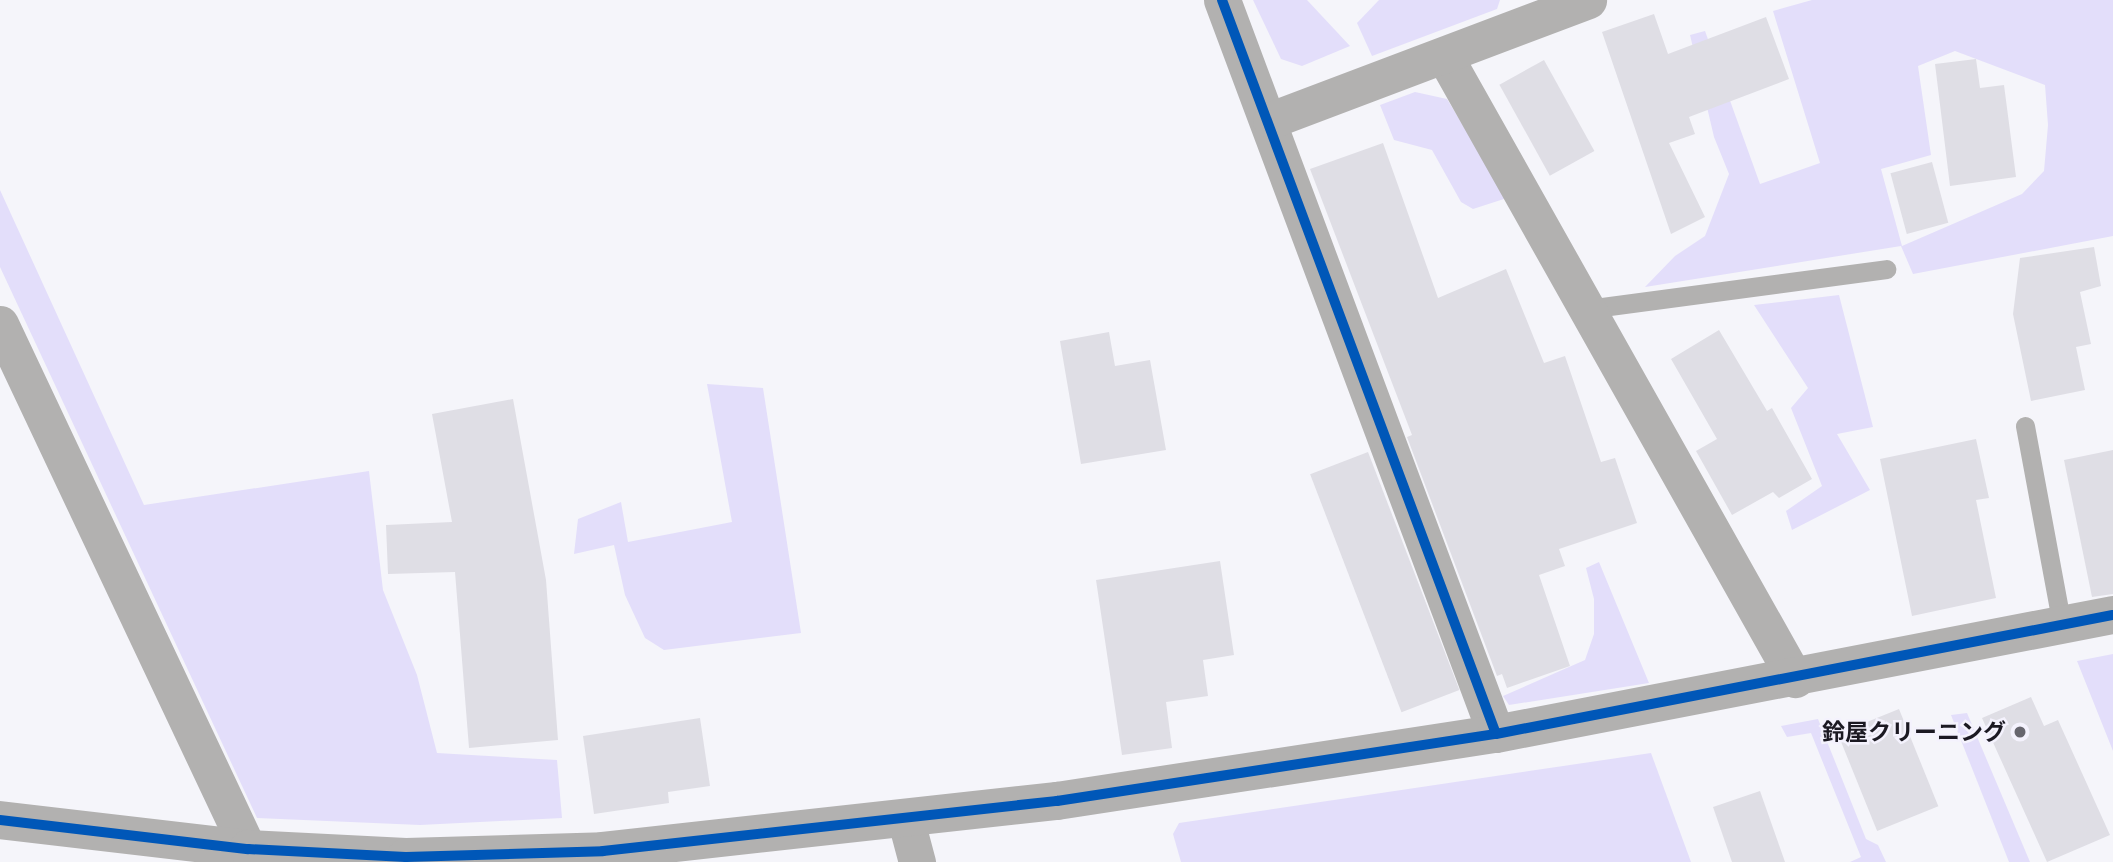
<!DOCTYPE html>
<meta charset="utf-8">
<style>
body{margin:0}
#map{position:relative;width:2113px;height:862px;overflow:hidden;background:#f5f5fa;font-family:Cabin,"Noto Sans JP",sans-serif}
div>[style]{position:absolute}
.green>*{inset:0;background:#e3defa}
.building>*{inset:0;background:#dfdee5;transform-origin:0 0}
.lane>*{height:19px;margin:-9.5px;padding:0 9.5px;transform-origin:9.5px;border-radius:9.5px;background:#b2b1b0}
.street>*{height:37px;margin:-18.5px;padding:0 18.5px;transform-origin:18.5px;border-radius:18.5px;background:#b2b1b0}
.secondary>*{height:38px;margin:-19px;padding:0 19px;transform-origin:19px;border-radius:19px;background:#b2b1b0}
.cycleway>*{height:10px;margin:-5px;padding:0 5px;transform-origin:5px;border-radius:5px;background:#0057b8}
.dots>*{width:19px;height:19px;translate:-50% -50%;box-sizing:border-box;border:4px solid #f4f2fd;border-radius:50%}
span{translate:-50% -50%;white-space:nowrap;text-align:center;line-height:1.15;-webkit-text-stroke:5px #f4f2fd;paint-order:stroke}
.poi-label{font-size:23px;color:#1b1922;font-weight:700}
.right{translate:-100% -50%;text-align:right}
</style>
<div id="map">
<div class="green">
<i style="clip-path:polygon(1253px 0,1307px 0,1350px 46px,1302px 66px,1281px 59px)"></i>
<i style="clip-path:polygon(1379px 0,1500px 0,1497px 9px,1372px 56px,1357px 23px)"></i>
<i style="clip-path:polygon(evenodd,1812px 0,2113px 0,2113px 236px,1913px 274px,1901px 246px,1645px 287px,1675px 256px,1705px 236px,1729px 174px,1714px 137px,1690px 35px,1705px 31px,1760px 184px,1820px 163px,1773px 11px,1812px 0,1955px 51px,2045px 85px,2048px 125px,2044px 171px,2022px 194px,1902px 246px,1881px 169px,1931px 155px,1918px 66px,1955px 51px)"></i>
<i style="clip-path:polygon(1415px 92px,1447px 99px,1507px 198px,1473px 209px,1461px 202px,1432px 150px,1394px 140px,1380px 105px)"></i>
<i style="clip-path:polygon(0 190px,144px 505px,369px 471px,383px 590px,417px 675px,437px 753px,557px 760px,562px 818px,420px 825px,257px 818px,0 267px)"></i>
<i style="clip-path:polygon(1839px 295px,1873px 427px,1837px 434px,1870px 490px,1792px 530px,1786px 511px,1822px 486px,1791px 408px,1808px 388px,1754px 305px)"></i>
<i style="clip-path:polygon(707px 384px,763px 388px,801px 633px,664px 650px,645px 638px,625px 595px,614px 545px,574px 554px,578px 519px,621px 502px,628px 542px,732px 522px)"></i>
<i style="clip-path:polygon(1599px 562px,1649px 683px,1509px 705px,1503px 696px,1585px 660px,1594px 634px,1594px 599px,1586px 568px)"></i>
<i style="clip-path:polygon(2113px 654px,2113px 751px,2077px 661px)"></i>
<i style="clip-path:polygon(1967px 713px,2030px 862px,2009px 862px,1951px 715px)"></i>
<i style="clip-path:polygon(1818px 719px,1866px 839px,1878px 845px,1886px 862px,1850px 862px,1861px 857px,1811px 733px,1787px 737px,1781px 726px)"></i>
<i style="clip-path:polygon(1651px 753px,1691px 862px,1181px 862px,1173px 834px,1179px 823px)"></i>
</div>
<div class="building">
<i style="clip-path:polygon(1654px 14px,1668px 54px,1766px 17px,1789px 79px,1689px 117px,1695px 134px,1669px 143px,1705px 217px,1671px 234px,1602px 32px)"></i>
<i style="clip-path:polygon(1976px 59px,1980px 88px,2004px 85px,2016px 177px,1950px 186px,1935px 64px)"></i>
<i style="left:1544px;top:60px;width:104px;height:51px;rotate:61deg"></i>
<i style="clip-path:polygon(1383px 143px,1438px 298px,1506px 269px,1544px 363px,1565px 356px,1601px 462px,1615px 458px,1637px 523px,1559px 549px,1565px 566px,1539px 575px,1570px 666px,1507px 688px,1502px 674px,1497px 676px,1407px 437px,1412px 435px,1310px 169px)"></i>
<i style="left:1932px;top:162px;width:63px;height:43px;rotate:75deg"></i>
<i style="clip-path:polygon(2094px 247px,2101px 286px,2080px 292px,2091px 344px,2076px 347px,2085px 390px,2031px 401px,2013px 314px,2020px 258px)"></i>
<i style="clip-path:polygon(1719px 330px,1767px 411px,1772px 408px,1812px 479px,1779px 498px,1773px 492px,1732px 515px,1696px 451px,1717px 439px,1671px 359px)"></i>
<i style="clip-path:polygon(1109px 332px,1115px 366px,1150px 360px,1166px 450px,1081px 464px,1060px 341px)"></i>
<i style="clip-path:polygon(513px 399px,546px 580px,558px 740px,469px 748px,455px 572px,388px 574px,386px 525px,452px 522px,432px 414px)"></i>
<i style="clip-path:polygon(1976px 439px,1989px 498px,1976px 500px,1996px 598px,1912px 616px,1880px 459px)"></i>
<i style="clip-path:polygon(2113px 450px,2113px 594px,2092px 597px,2064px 460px)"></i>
<i style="left:1368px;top:452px;width:255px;height:62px;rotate:69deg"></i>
<i style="clip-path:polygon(1220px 561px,1234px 655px,1203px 660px,1208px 696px,1166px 702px,1172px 748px,1122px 755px,1096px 580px)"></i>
<i style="clip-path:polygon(2031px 697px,2044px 726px,2058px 720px,2110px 835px,2047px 862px,1982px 718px)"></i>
<i style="left:1899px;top:709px;width:105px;height:66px;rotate:68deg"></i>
<i style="clip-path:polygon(700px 718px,710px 786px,668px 792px,669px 803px,594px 814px,583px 736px)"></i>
<i style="clip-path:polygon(1760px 791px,1785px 862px,1732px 862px,1713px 807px)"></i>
</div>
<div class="lane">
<i style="left:1587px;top:309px;width:302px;rotate:-7.6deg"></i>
<i style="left:2025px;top:426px;width:202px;rotate:79.5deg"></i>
</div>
<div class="street">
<i style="left:1222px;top:0;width:783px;rotate:69.53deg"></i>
<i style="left:1445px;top:57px;width:714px;rotate:60.63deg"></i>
<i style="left:1271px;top:120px;width:339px;rotate:-20.7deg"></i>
<i style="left:0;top:324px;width:581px;rotate:64.71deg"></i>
<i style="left:905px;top:817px;width:47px;rotate:75.1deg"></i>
</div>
<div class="secondary">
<i style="left:0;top:820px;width:250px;rotate:6.7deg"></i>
<i style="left:248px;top:849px;width:158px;rotate:2.9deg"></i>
<i style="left:406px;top:857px;width:197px;rotate:-1.7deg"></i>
<i style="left:603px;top:851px;width:457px;rotate:-6.3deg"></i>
<i style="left:1057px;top:801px;width:444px;rotate:-8.7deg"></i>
<i style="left:1496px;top:734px;width:628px;rotate:-10.92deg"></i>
</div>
<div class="cycleway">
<i style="left:1222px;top:0;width:783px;rotate:69.53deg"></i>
<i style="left:0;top:820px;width:250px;rotate:6.7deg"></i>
<i style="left:248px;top:849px;width:158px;rotate:2.9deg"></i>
<i style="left:406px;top:857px;width:197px;rotate:-1.7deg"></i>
<i style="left:603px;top:851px;width:457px;rotate:-6.3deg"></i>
<i style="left:1057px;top:801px;width:444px;rotate:-8.7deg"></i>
<i style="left:1496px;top:734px;width:628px;rotate:-10.92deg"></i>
</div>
<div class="dots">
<i style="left:2020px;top:732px;background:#67666e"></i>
</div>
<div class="poi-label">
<span class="right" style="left:2006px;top:732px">鈴屋クリーニング</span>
</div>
</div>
